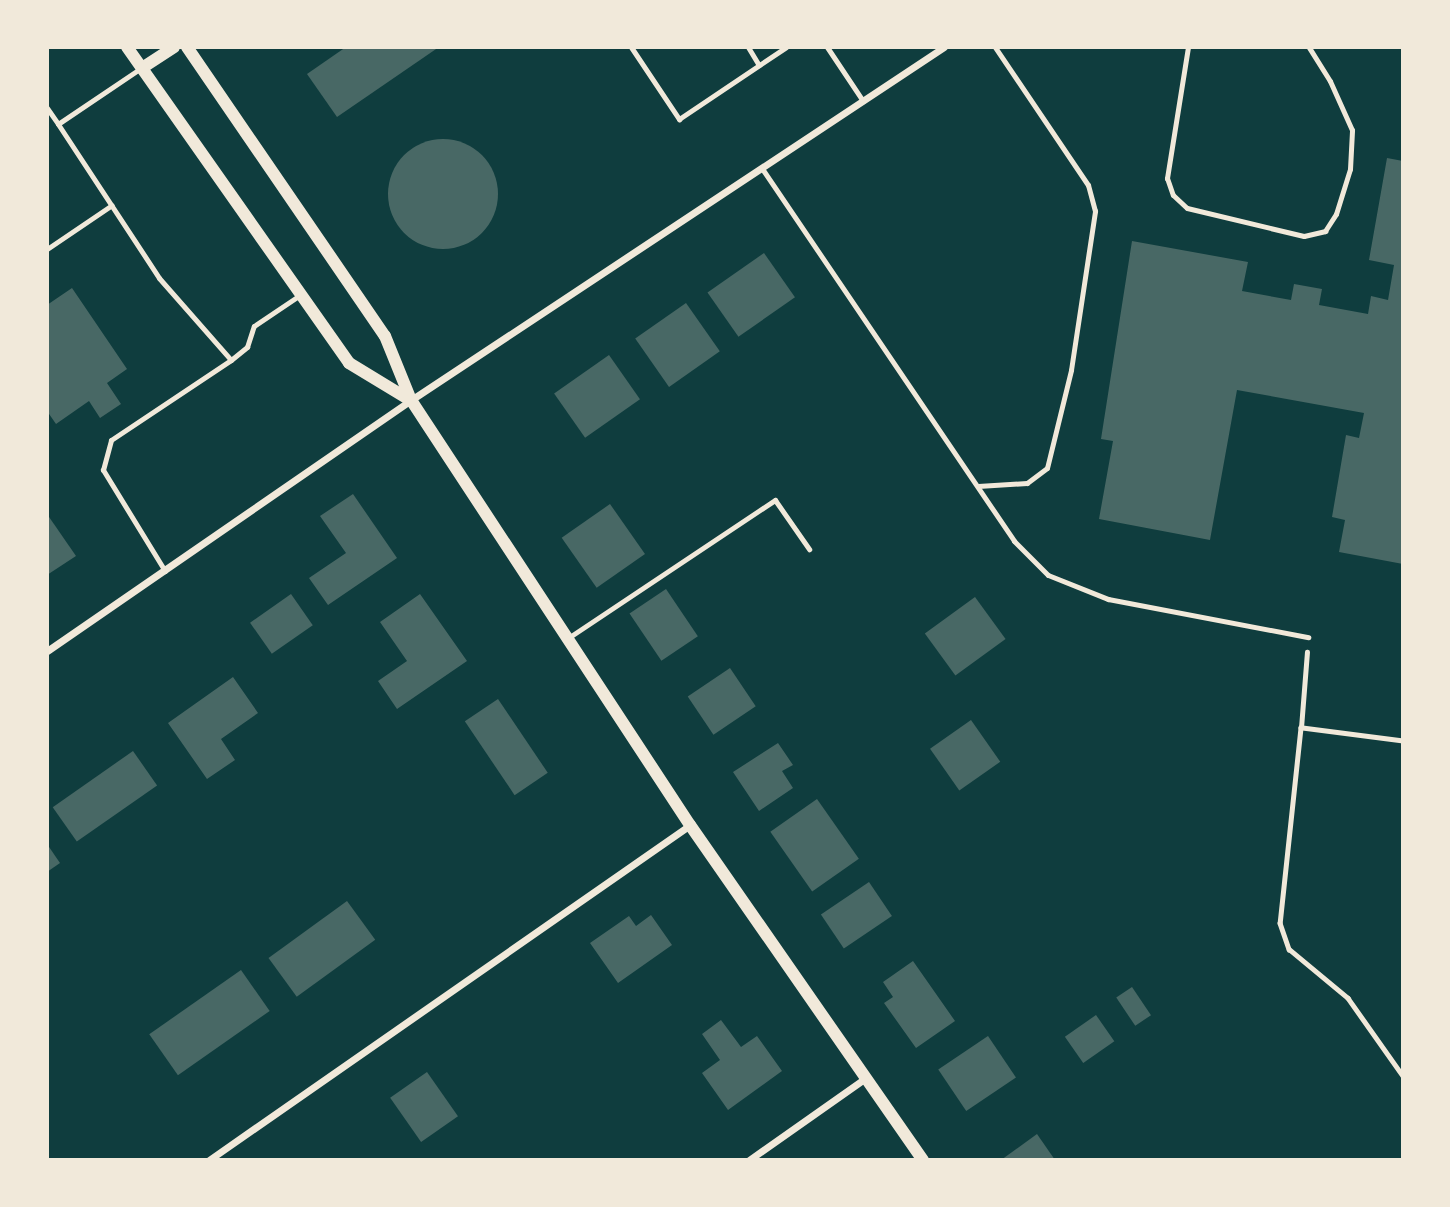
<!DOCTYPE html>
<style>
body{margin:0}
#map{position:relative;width:1450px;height:1207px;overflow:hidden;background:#0f3d3e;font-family:"Archivo Narrow",sans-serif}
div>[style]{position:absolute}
.building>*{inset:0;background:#486865;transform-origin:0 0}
.round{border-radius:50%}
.path>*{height:4.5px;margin:-2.25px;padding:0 2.25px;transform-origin:2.25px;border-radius:2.25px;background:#f1e9da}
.service>*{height:5px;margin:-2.5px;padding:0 2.5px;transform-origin:2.5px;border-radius:2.5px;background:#f1e9da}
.minor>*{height:7px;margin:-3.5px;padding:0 3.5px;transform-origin:3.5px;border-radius:3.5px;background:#f1e9da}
.tertiary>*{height:12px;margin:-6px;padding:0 6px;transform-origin:6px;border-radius:6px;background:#f1e9da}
span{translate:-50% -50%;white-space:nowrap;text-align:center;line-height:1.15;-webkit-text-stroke:7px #f1e9da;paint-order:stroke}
.frame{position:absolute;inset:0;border:49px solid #f1e9da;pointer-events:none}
</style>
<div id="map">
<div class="building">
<i style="clip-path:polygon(346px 47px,439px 47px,337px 117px,307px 74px)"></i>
<i class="round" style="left:388px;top:139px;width:110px;height:110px"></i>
<i style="clip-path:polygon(1387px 158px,1403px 161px,1403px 564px,1339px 552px,1345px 520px,1332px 517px,1346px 435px,1359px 438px,1364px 413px,1237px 390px,1210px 540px,1099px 519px,1113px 441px,1101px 439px,1132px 241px,1248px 262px,1242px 291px,1291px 300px,1294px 284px,1322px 289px,1319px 305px,1368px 314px,1371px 296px,1388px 300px,1394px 265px,1369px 260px)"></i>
<i style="left:764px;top:253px;width:54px;height:69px;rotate:55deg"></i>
<i style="clip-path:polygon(72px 288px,127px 369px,107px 383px,121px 404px,100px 418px,89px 401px,56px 424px,47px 411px,47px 305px)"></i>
<i style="left:686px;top:303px;width:59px;height:62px;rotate:55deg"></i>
<i style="left:609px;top:355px;width:54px;height:67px;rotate:55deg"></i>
<i style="clip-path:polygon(353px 494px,397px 558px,328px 605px,309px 578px,346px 553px,320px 516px)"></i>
<i style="left:610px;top:504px;width:61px;height:59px;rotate:55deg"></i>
<i style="clip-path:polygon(47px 514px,76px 556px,47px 575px)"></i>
<i style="left:666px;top:589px;width:57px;height:44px;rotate:56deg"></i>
<i style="left:291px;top:594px;width:38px;height:50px;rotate:55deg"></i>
<i style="clip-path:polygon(420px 594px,467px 661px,397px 709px,378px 681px,407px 661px,380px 622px)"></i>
<i style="left:975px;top:597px;width:52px;height:62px;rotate:54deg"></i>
<i style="left:730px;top:668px;width:46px;height:51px;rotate:56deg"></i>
<i style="clip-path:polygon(233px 677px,258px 713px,221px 739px,235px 760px,207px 779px,168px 723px)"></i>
<i style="left:498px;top:699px;width:89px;height:40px;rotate:56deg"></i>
<i style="left:971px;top:720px;width:51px;height:50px;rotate:55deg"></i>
<i style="clip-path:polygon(778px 743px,793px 765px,782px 771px,793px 788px,759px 811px,733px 772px)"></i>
<i style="left:133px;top:751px;width:42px;height:98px;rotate:55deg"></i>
<i style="left:817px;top:799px;width:73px;height:57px;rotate:55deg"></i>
<i style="clip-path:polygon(47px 844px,60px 863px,47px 872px)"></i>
<i style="left:869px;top:882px;width:41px;height:58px;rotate:56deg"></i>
<i style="left:347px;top:901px;width:48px;height:97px;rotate:54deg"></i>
<i style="clip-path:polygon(651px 915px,672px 945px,618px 983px,590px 943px,629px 916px,636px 926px)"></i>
<i style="clip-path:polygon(913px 961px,955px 1021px,916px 1048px,884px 1003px,893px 997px,883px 982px)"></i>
<i style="left:241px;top:970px;width:50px;height:112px;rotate:55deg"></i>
<i style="left:1132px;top:987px;width:34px;height:19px;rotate:56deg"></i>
<i style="left:1096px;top:1015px;width:32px;height:38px;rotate:55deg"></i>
<i style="clip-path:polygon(721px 1020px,741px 1047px,757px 1036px,782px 1071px,728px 1110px,702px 1073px,720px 1060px,702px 1034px)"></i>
<i style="left:988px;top:1036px;width:50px;height:60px;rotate:56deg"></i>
<i style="left:427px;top:1072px;width:54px;height:45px;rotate:55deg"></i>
<i style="clip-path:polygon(1037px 1134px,1055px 1160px,1001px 1160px)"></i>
</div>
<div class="path">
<i style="left:1301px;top:728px;width:76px;rotate:-85.5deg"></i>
<i style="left:1403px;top:741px;width:103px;rotate:-172.7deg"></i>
<i style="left:1301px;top:728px;width:196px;rotate:96.1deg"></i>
<i style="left:1280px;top:923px;width:28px;rotate:71deg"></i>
<i style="left:1289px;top:949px;width:77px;rotate:39.7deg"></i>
<i style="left:1348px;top:998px;width:95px;rotate:54.8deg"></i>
</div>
<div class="service">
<i style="left:631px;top:47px;width:87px;rotate:56.3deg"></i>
<i style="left:679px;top:119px;width:129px;rotate:-33.9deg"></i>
<i style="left:748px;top:47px;width:21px;rotate:59deg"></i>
<i style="left:827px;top:47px;width:65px;rotate:56.3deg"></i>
<i style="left:1188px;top:47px;width:133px;rotate:99.1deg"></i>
<i style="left:1167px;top:178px;width:18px;rotate:71deg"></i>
<i style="left:1173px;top:195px;width:19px;rotate:43deg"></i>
<i style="left:1187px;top:208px;width:120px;rotate:13.5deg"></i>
<i style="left:1304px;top:236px;width:22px;rotate:-13deg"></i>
<i style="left:1325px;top:231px;width:20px;rotate:-57deg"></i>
<i style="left:1336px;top:214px;width:47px;rotate:-72.7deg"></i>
<i style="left:1350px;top:169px;width:39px;rotate:-87deg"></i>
<i style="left:1352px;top:130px;width:54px;rotate:-114.2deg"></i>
<i style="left:1330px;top:81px;width:40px;rotate:-122deg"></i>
<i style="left:141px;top:68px;width:100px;rotate:146deg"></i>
<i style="left:58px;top:124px;width:184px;rotate:56.7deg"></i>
<i style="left:159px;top:278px;width:109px;rotate:48.7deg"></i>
<i style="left:47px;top:108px;width:19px;rotate:55deg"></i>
<i style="left:763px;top:170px;width:448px;rotate:55.9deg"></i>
<i style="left:1014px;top:541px;width:48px;rotate:45deg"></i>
<i style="left:1048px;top:575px;width:65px;rotate:21.8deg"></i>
<i style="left:1108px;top:599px;width:204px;rotate:10.8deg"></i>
<i style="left:47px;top:249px;width:78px;rotate:-34.1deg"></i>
<i style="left:978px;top:486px;width:49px;rotate:-3.5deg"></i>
<i style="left:1027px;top:483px;width:25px;rotate:-37deg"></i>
<i style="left:1047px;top:468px;width:101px;rotate:-76.2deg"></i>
<i style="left:1071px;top:370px;width:161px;rotate:-81.4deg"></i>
<i style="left:1095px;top:211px;width:27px;rotate:-105deg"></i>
<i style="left:1088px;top:185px;width:166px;rotate:-124deg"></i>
<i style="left:165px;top:571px;width:119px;rotate:-121.5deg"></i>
<i style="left:103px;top:470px;width:31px;rotate:-75deg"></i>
<i style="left:111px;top:440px;width:144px;rotate:-33.7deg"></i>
<i style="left:231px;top:360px;width:21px;rotate:-39deg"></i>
<i style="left:247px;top:347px;width:22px;rotate:-72deg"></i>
<i style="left:254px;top:326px;width:55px;rotate:-34deg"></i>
<i style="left:568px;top:638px;width:249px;rotate:-33.7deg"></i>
<i style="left:775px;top:500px;width:60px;rotate:55.2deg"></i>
</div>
<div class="minor">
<i style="left:47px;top:651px;width:442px;rotate:-34.6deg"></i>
<i style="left:411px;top:400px;width:639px;rotate:-33.52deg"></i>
<i style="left:209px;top:1160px;width:586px;rotate:-34.86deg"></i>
<i style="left:749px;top:1160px;width:144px;rotate:-35.1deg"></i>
</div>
<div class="tertiary">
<i style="left:127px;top:47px;width:386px;rotate:54.9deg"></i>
<i style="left:349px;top:363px;width:71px;rotate:31.2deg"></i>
<i style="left:187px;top:47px;width:350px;rotate:55.6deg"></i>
<i style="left:385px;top:336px;width:69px;rotate:67.9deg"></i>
<i style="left:411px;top:400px;width:508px;rotate:56.72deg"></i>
<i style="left:690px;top:825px;width:408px;rotate:55.2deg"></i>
<i style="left:142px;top:68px;width:38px;rotate:-33deg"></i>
</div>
<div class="frame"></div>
</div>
